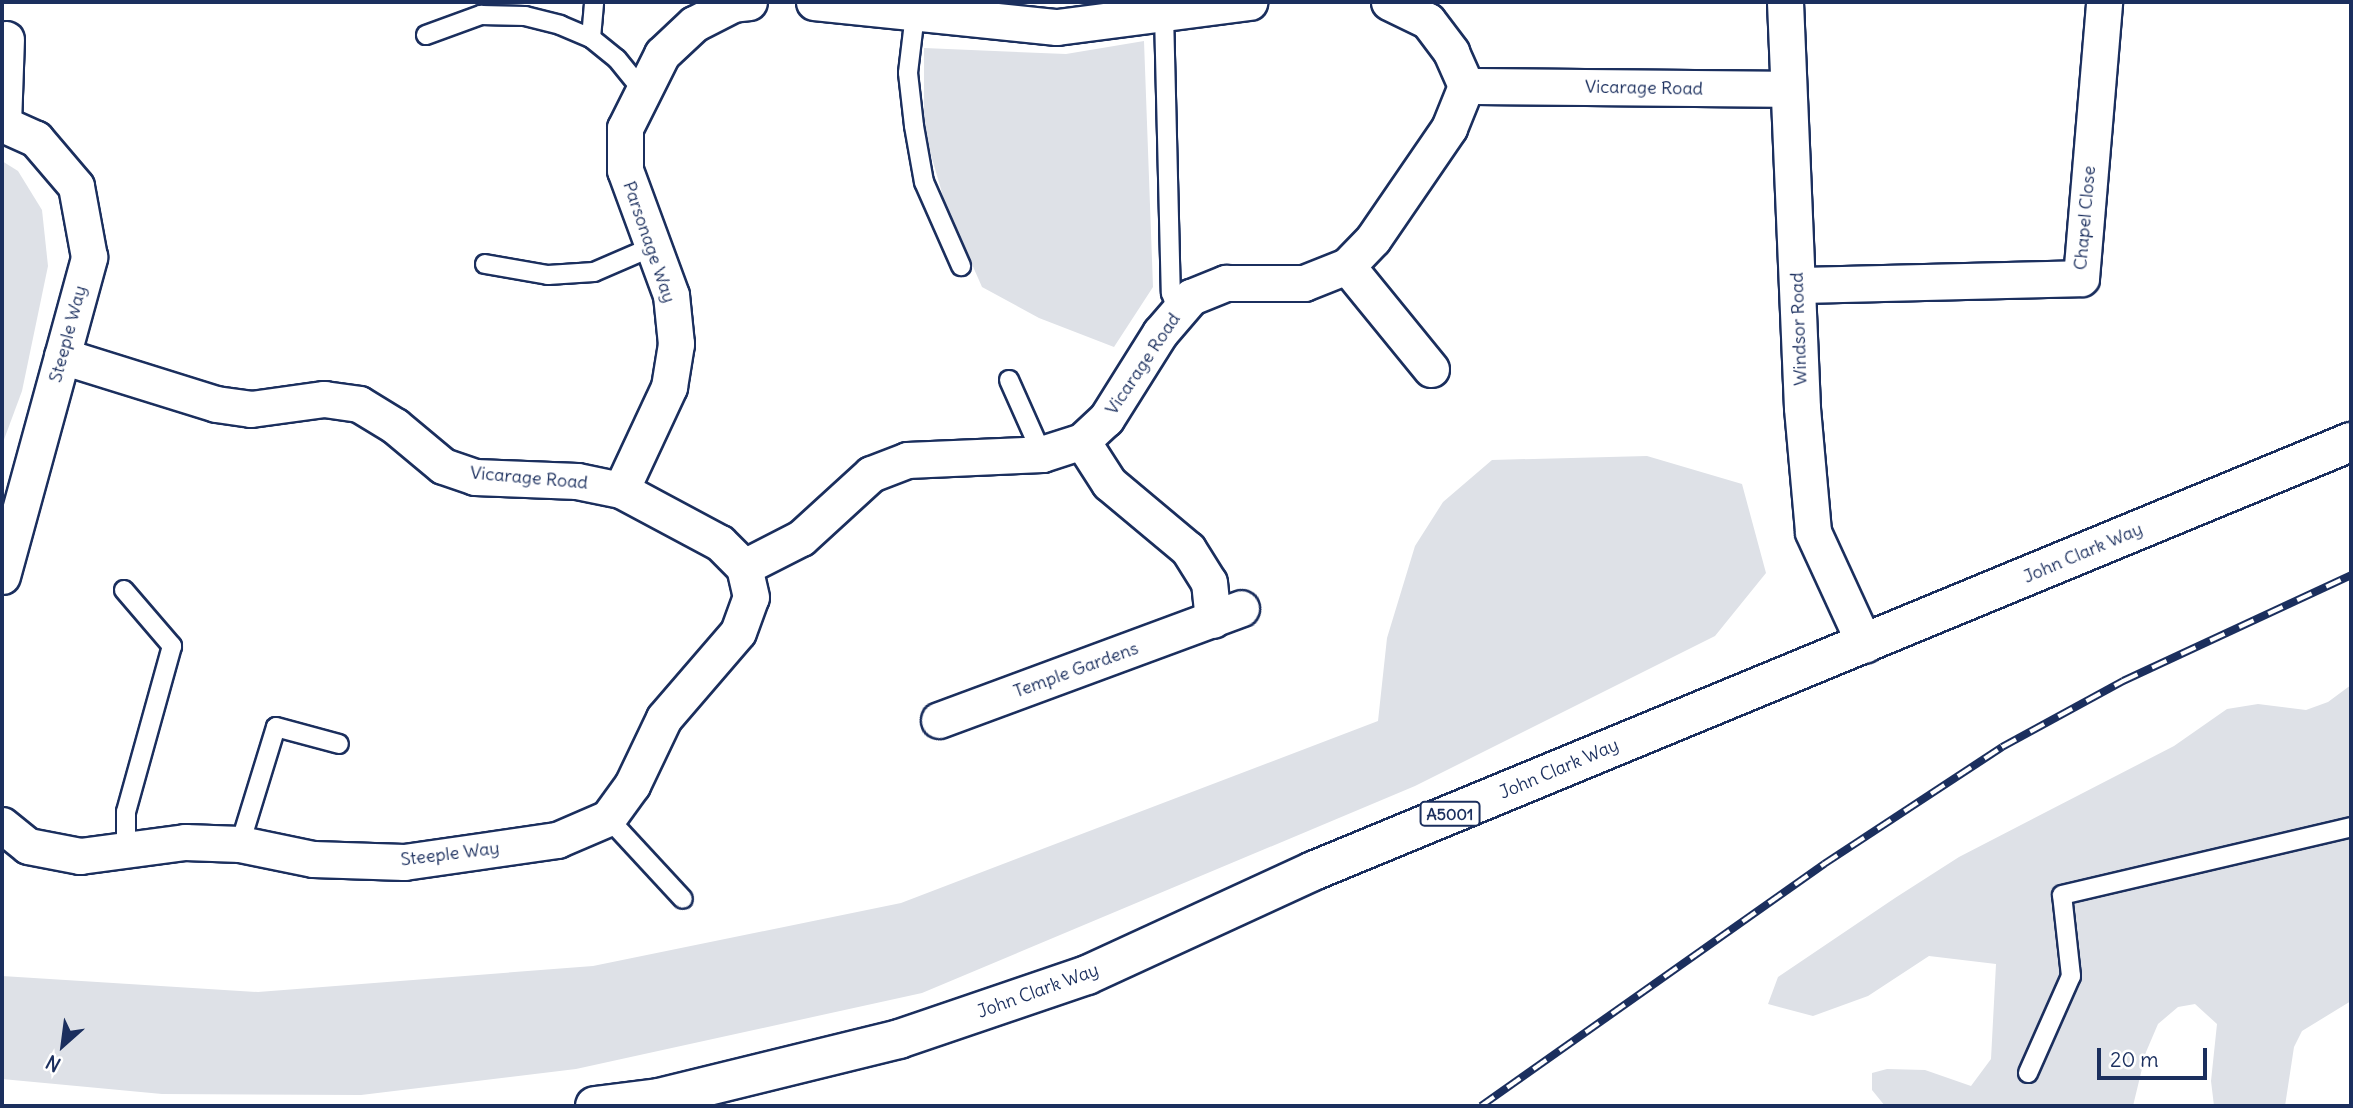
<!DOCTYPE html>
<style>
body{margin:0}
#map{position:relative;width:2353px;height:1108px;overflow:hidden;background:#fff;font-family:Delius,sans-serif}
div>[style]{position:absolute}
.green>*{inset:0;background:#dee1e7}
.roads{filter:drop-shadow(2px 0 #1b2f5e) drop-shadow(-2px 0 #1b2f5e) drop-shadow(0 2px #1b2f5e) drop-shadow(0 -2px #1b2f5e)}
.lane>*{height:18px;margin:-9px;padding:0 9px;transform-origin:9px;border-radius:9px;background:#fff}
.street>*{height:35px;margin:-17.5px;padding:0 17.5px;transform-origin:17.5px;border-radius:17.5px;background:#fff}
.primary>*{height:38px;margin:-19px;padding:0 19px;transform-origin:19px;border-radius:19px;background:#fff}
.rail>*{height:8px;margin-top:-4px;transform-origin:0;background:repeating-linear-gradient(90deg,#fff 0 16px,#1b2f5e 0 32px);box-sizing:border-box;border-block:2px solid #1b2f5e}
span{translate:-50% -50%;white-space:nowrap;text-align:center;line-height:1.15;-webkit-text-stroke:5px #fff;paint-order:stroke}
.shield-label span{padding:2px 5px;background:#fff;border:2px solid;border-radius:5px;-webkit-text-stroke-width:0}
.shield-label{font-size:16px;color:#1b2f5e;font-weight:700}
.street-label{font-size:18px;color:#1b2f5e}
.frame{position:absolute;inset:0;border:4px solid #1b2f5e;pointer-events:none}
.north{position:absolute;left:28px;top:1010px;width:70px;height:70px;-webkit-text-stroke:5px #fff;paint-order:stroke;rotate:208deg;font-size:19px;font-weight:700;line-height:28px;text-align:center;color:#1b2f5e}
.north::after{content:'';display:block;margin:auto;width:24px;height:32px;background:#1b2f5e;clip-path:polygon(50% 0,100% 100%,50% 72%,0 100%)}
.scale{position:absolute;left:2097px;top:1048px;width:110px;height:32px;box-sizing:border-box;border:4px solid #1b2f5e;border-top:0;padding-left:9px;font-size:21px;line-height:24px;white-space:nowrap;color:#1b2f5e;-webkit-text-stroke:5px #fff;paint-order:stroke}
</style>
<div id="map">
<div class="green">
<i style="clip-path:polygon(1144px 41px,1153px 287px,1114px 347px,1039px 318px,982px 287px,945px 203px,924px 131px,924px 48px,1066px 54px)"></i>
<i style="clip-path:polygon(2px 161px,18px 171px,42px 210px,48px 266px,22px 391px,2px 445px)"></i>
<i style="clip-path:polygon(1647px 456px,1742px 484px,1766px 573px,1715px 636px,1415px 786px,922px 993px,576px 1069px,361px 1095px,162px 1094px,2px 1079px,2px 976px,258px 992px,593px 966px,901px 903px,1378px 721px,1387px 638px,1415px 546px,1443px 502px,1492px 460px)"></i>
<i style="clip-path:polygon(2351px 685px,2351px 1001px,2302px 1031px,2294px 1047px,2285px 1106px,2214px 1106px,2211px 1081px,2217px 1024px,2195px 1004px,2178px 1007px,2158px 1024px,2146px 1052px,2133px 1106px,1885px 1106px,1872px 1090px,1872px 1073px,1887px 1069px,1925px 1070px,1971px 1086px,1991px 1059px,1996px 964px,1929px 956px,1868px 996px,1813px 1016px,1768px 1004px,1778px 977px,1895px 898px,1959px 857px,2174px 746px,2227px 709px,2258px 704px,2306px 710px,2328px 702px)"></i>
</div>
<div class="roads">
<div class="lane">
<i style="left:915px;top:14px;width:59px;rotate:96.8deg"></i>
<i style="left:908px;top:73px;width:53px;rotate:83.5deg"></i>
<i style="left:914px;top:126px;width:57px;rotate:79.9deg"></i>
<i style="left:924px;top:182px;width:92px;rotate:66.2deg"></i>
<i style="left:1164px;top:14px;width:279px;rotate:88.6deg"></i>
<i style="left:1171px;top:293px;width:20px;rotate:70deg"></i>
<i style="left:426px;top:35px;width:59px;rotate:-20deg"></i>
<i style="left:481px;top:15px;width:44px;rotate:1.3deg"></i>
<i style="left:525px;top:16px;width:36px;rotate:14deg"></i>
<i style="left:560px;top:25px;width:34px;rotate:23deg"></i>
<i style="left:591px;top:38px;width:33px;rotate:39deg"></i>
<i style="left:617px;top:59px;width:38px;rotate:51deg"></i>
<i style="left:591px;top:38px;width:36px;rotate:-85deg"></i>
<i style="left:485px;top:264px;width:64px;rotate:9.9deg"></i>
<i style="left:548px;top:275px;width:46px;rotate:-3.7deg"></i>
<i style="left:594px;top:272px;width:63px;rotate:-23.3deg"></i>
<i style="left:1009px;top:380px;width:81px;rotate:66deg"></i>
<i style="left:124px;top:590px;width:74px;rotate:49.4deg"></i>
<i style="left:172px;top:646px;width:172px;rotate:105.5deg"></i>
<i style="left:126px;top:812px;width:38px;rotate:90deg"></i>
<i style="left:608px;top:818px;width:110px;rotate:47.2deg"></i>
<i style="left:240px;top:844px;width:122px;rotate:-72.9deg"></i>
<i style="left:276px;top:727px;width:65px;rotate:15.1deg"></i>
<i style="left:2028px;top:1073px;width:106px;rotate:-66.1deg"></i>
<i style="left:2071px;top:976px;width:81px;rotate:-96.3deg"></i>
<i style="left:2062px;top:895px;width:297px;rotate:-13.2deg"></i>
</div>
<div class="street">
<i style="left:814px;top:2px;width:244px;rotate:5.9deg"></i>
<i style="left:1057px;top:27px;width:194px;rotate:-7.4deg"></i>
<i style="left:1389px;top:2px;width:43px;rotate:26deg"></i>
<i style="left:1428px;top:21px;width:39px;rotate:53deg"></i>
<i style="left:1451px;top:52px;width:37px;rotate:66deg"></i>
<i style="left:1785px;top:2px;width:406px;rotate:87.6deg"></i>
<i style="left:1802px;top:408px;width:124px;rotate:84.9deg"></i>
<i style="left:1813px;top:532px;width:124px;rotate:65.3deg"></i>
<i style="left:1798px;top:285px;width:283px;rotate:-1.4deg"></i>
<i style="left:2081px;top:278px;width:277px;rotate:-85.2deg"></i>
<i style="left:62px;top:356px;width:161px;rotate:17.3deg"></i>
<i style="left:216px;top:404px;width:35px;rotate:8deg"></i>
<i style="left:251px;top:409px;width:74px;rotate:-7.8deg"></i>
<i style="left:324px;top:399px;width:35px;rotate:8deg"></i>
<i style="left:359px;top:404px;width:42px;rotate:31.4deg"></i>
<i style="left:395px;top:426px;width:62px;rotate:39.8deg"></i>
<i style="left:443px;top:466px;width:34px;rotate:19deg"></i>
<i style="left:475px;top:477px;width:102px;rotate:2.2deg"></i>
<i style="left:577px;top:481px;width:45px;rotate:11.6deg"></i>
<i style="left:621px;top:490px;width:112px;rotate:28.2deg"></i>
<i style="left:720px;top:543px;width:34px;rotate:45deg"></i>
<i style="left:1431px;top:369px;width:133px;rotate:-129.2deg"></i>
<i style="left:1347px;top:266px;width:37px;rotate:-46deg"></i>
<i style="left:1373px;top:239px;width:135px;rotate:-55.6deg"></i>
<i style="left:1449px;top:128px;width:45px;rotate:-68deg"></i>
<i style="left:1466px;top:86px;width:320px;rotate:0.5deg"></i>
<i style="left:1082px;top:441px;width:50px;rotate:57.3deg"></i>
<i style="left:1109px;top:483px;width:103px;rotate:39.9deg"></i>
<i style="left:1188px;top:549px;width:39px;rotate:58deg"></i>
<i style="left:1209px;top:582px;width:38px;rotate:84deg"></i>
<i style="left:621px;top:490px;width:114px;rotate:-65deg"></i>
<i style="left:669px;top:387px;width:44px;rotate:-80.8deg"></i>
<i style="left:676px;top:344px;width:49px;rotate:-95.8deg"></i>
<i style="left:671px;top:295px;width:133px;rotate:-110.2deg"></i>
<i style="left:625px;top:170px;width:42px;rotate:-90deg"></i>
<i style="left:625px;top:128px;width:83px;rotate:-63.4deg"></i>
<i style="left:662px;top:54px;width:44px;rotate:-43.2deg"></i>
<i style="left:694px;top:24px;width:44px;rotate:-27.1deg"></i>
<i style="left:733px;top:4px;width:16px;rotate:-7deg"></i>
<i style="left:744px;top:567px;width:64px;rotate:-27deg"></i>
<i style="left:801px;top:538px;width:95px;rotate:-42.4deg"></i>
<i style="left:871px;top:474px;width:39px;rotate:-21deg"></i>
<i style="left:907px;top:460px;width:135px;rotate:-2.5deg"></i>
<i style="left:1042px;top:454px;width:42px;rotate:-18deg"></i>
<i style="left:1082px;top:441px;width:33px;rotate:-43deg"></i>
<i style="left:1106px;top:419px;width:102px;rotate:-57.9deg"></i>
<i style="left:1160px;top:333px;width:48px;rotate:-49.3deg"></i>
<i style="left:1191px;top:297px;width:38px;rotate:-22deg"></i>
<i style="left:1226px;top:283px;width:78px"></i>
<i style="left:1304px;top:283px;width:46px;rotate:-21.6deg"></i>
<i style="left:2px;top:576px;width:331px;rotate:-74.7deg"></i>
<i style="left:89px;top:257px;width:72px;rotate:-100.4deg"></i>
<i style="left:76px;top:186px;width:62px;rotate:-130.4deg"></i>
<i style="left:36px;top:139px;width:36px;rotate:-156deg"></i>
<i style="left:3px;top:124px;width:85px;rotate:-88deg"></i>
<i style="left:939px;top:720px;width:322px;rotate:-20.3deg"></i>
<i style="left:2px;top:825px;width:33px;rotate:39deg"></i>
<i style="left:28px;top:846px;width:53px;rotate:10.9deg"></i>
<i style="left:80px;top:856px;width:106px;rotate:-7.6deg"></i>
<i style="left:185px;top:842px;width:55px;rotate:2.1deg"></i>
<i style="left:240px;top:844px;width:75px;rotate:11.6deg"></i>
<i style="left:313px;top:859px;width:91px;rotate:1.9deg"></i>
<i style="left:404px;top:862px;width:155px;rotate:-8.2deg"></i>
<i style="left:557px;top:840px;width:56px;rotate:-23.3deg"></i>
<i style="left:608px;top:818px;width:41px;rotate:-54deg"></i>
<i style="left:632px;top:785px;width:74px;rotate:-64.5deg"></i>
<i style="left:664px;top:718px;width:113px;rotate:-49.3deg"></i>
<i style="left:738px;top:632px;width:37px;rotate:-70deg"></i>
<i style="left:751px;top:597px;width:31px;rotate:-103deg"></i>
</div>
<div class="primary">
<i style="left:595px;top:1106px;width:64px;rotate:-7.1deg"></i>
<i style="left:659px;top:1098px;width:247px;rotate:-13.8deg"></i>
<i style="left:899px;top:1039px;width:199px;rotate:-18.8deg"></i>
<i style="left:1087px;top:975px;width:249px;rotate:-24.7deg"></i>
<i style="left:1313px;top:871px;width:1123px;rotate:-22.46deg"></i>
</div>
</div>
<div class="rail">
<i style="left:1481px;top:1106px;width:420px;rotate:-35.2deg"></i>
<i style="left:1824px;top:864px;width:213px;rotate:-33.3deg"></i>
<i style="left:2002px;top:747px;width:138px;rotate:-28.6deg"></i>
<i style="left:2123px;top:681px;width:251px;rotate:-24.9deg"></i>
</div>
<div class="shield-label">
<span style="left:1450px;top:814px">A5001</span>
</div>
<div class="street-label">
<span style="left:1644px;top:88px;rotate:1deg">Vicarage Road</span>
<span style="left:2085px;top:218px;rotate:-85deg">Chapel Close</span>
<span style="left:649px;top:242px;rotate:71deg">Parsonage Way</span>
<span style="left:1799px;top:329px;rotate:-92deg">Windsor Road</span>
<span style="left:68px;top:334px;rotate:-75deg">Steeple Way</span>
<span style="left:1143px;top:364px;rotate:-56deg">Vicarage Road</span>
<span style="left:529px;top:478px;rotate:5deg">Vicarage Road</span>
<span style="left:2083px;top:553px;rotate:-23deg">John Clark Way</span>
<span style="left:1076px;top:670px;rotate:-20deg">Temple Gardens</span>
<span style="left:1559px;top:769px;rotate:-23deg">John Clark Way</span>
<span style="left:450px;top:854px;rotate:-7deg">Steeple Way</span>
<span style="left:1038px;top:991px;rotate:-20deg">John Clark Way</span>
</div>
<div class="frame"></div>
<div class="north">N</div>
<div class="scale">20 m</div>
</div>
